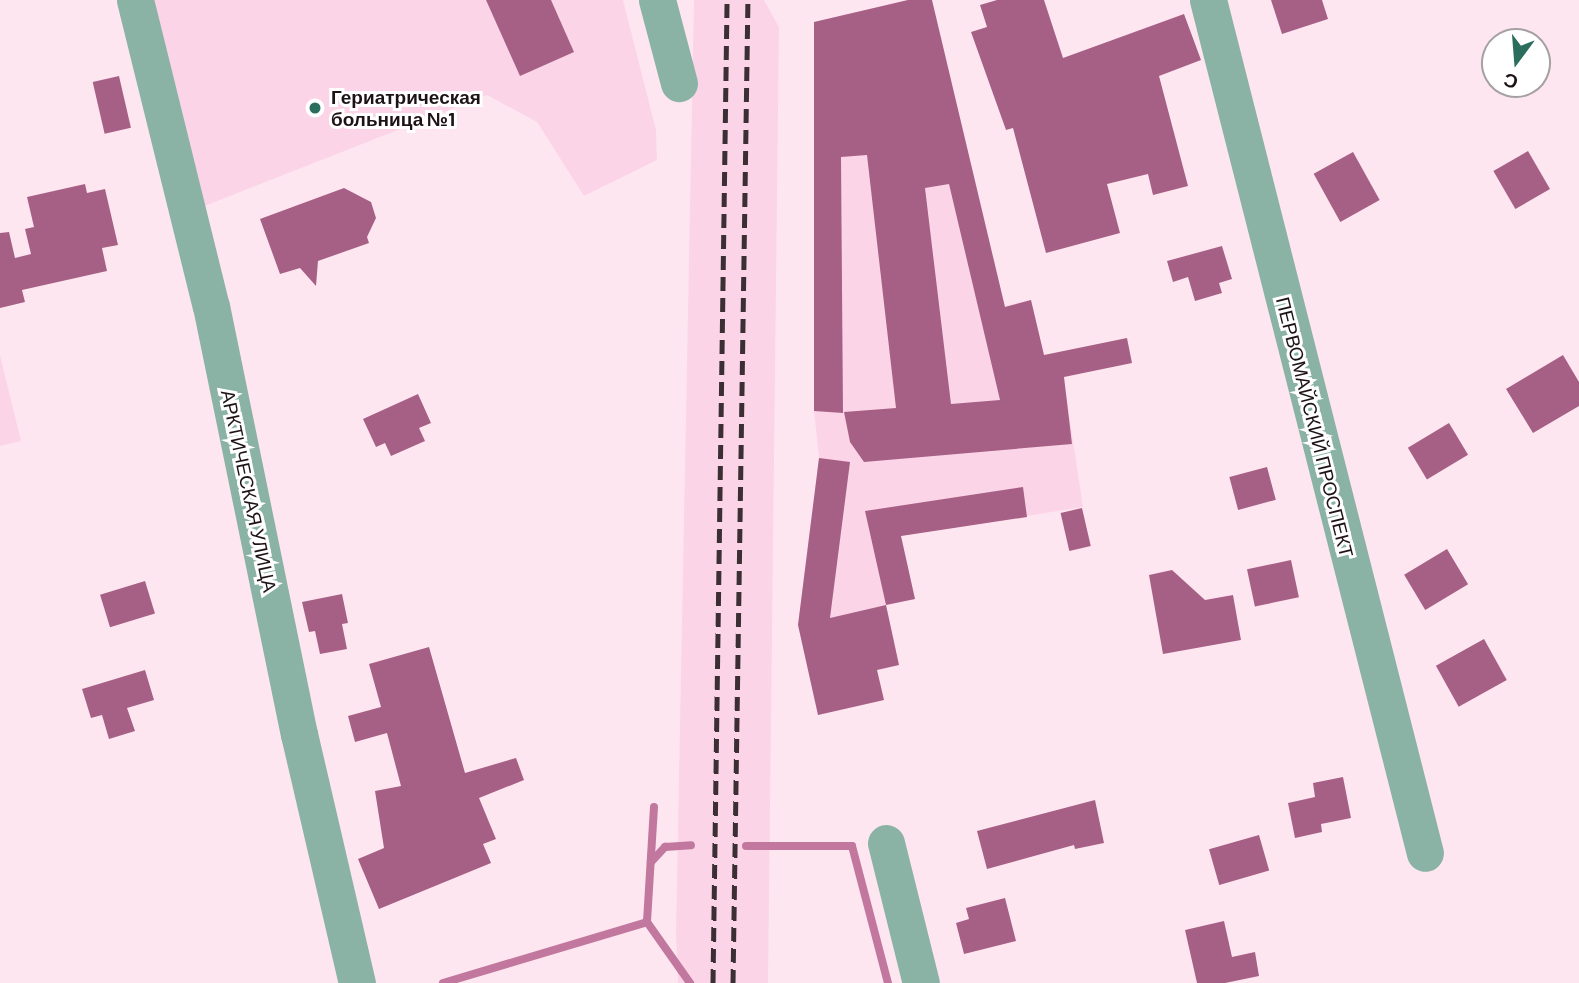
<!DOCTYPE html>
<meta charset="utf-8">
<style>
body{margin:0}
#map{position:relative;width:1579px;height:983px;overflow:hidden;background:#fee6f1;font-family:Barlow,sans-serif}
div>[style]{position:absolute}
.built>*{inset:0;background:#fbd5e7}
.stream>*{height:8px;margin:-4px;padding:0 4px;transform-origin:4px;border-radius:4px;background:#c2789e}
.building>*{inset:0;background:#a76085;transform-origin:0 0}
.minor>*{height:37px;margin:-18.5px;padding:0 18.5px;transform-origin:18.5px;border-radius:18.5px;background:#8ab2a5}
.rail>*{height:5px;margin-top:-2.5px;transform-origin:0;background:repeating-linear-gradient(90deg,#3b2f34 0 14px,transparent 0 21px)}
.dots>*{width:19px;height:19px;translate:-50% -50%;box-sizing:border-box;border:4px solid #fff;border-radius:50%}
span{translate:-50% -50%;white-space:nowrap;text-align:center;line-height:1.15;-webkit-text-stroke:6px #fff;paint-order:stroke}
.poi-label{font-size:19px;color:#1d1317;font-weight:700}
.left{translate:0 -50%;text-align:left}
.street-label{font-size:19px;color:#1d1317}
.north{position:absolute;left:1481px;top:28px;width:70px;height:70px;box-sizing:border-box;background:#fff;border:2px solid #a5a1a2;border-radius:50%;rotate:196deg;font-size:19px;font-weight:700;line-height:28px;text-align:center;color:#1d1317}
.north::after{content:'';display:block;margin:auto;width:24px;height:32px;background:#2c6e5e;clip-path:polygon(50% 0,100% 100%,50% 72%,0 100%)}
</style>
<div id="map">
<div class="built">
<i style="clip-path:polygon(149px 0,623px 0,656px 130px,657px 160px,584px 196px,537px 122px,487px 95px,202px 207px)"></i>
<i style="clip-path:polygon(694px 0,764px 0,779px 27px,768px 983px,678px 983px,676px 932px)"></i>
<i style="clip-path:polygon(908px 0,1005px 306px,1031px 300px,1046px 364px,1066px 394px,1083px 507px,901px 536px,915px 599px,886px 605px,899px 665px,877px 670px,884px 700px,818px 715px,798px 625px,819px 458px,814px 411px,814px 22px)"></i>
<i style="clip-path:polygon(0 355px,21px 441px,0 446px)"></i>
</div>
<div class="stream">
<i style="left:654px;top:807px;width:115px;rotate:93.5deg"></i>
<i style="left:647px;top:922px;width:75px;rotate:54.8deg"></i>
<i style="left:746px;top:846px;width:106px"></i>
<i style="left:852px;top:846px;width:142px;rotate:75.3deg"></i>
<i style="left:651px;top:862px;width:21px;rotate:-47deg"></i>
<i style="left:665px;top:847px;width:26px;rotate:-4deg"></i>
<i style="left:443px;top:983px;width:213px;rotate:-16.6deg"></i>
</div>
<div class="building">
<i style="clip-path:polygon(486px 0,551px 0,574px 52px,520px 76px)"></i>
<i style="clip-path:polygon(evenodd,908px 0,932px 0,1005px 307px,1031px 300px,1044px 355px,1127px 338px,1132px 363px,1064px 377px,1072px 444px,864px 462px,850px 442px,844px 412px,896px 408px,867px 155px,841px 157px,843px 413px,814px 411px,814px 22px,908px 0,949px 184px,1000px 400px,951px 404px,925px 188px,949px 184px)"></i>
<i style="clip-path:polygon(997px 0,1044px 0,1063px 58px,1184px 14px,1201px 60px,1159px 76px,1188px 186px,1153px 195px,1148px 174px,1107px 184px,1120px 233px,1046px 253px,1013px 128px,1006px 130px,971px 32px,987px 27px,980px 5px)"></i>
<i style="clip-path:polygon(1271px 0,1322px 0,1328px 19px,1282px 34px)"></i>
<i style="left:119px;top:76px;width:53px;height:27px;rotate:77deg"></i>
<i style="left:1528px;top:151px;width:44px;height:40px;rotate:60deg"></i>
<i style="left:1353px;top:152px;width:55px;height:45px;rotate:61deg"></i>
<i style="clip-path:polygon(85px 184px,87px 193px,105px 189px,118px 245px,102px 248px,107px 271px,22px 290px,25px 302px,0 308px,0 233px,9px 232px,15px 258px,31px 254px,25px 229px,34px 227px,27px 197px)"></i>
<i style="clip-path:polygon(344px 188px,371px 202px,376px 218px,367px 237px,369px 243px,318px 261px,316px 286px,300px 268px,280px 274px,260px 219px)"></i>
<i style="clip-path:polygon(1222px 246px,1232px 279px,1219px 283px,1222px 293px,1195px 301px,1188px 277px,1173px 282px,1167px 261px)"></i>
<i style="clip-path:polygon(1563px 355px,1579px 382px,1579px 406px,1533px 433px,1506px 389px)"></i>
<i style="clip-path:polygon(418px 394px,431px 423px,419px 428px,425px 441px,391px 456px,385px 443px,376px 447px,363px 419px)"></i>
<i style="left:1449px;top:423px;width:37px;height:48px;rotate:59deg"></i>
<i style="clip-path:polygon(819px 458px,850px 462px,830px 618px,886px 605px,899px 665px,877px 670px,884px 700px,818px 715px,798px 625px)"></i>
<i style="left:1267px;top:467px;width:34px;height:39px;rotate:75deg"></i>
<i style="clip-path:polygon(1023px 487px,1027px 517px,901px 536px,915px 599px,886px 605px,865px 511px)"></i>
<i style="left:1082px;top:508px;width:39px;height:22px;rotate:77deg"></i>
<i style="left:1447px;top:549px;width:41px;height:50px;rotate:59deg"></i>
<i style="left:1291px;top:560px;width:38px;height:45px;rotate:78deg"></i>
<i style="clip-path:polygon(1172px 570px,1205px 600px,1233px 595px,1241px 640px,1163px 654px,1149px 575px)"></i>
<i style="left:145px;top:581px;width:34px;height:47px;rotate:73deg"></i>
<i style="clip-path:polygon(342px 594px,348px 623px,342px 624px,347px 649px,320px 654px,315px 631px,309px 632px,302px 602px)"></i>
<i style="left:1484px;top:639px;width:47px;height:55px;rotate:61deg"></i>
<i style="clip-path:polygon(429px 647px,465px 773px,516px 758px,524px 780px,479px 798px,496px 839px,483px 844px,491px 863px,379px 909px,358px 859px,384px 848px,375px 791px,401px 786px,387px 733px,355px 742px,348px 716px,381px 707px,369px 664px)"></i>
<i style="clip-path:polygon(145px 670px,154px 700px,127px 708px,135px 731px,109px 739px,102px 715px,91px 718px,82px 689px)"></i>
<i style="clip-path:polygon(1343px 777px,1351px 818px,1321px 824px,1322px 832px,1295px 838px,1288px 803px,1315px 797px,1313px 783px)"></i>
<i style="clip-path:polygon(1095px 800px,1104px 843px,1075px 849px,1074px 845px,987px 869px,977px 831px)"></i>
<i style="left:1259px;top:835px;width:37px;height:52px;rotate:74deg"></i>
<i style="clip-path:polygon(1005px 898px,1016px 941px,964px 954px,956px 923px,969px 919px,966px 908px)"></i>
<i style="clip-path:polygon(1224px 921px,1232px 957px,1255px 952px,1259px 976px,1225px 983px,1197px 983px,1185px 930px)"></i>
</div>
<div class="minor">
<i style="left:135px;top:0;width:315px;rotate:76.1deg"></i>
<i style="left:211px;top:306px;width:437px;rotate:78.4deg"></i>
<i style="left:299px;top:734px;width:256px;rotate:76.9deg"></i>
<i style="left:657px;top:0;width:86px;rotate:75.2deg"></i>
<i style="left:1208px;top:0;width:880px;rotate:75.73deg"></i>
<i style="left:886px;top:843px;width:144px;rotate:76deg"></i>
</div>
<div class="rail">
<i style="left:713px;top:983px;width:983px;rotate:-89.18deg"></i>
<i style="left:733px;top:983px;width:983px;rotate:-89.13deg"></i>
</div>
<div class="dots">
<i style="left:315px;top:108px;background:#2c6e5e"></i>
</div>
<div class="poi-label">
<span class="left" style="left:331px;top:108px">Гериатрическая<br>больница №1</span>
</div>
<div class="street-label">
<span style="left:1315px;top:427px;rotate:76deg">ПЕРВОМАЙСКИЙ ПРОСПЕКТ</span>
<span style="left:249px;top:491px;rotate:78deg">АРКТИЧЕСКАЯ УЛИЦА</span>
</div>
<div class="north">С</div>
</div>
